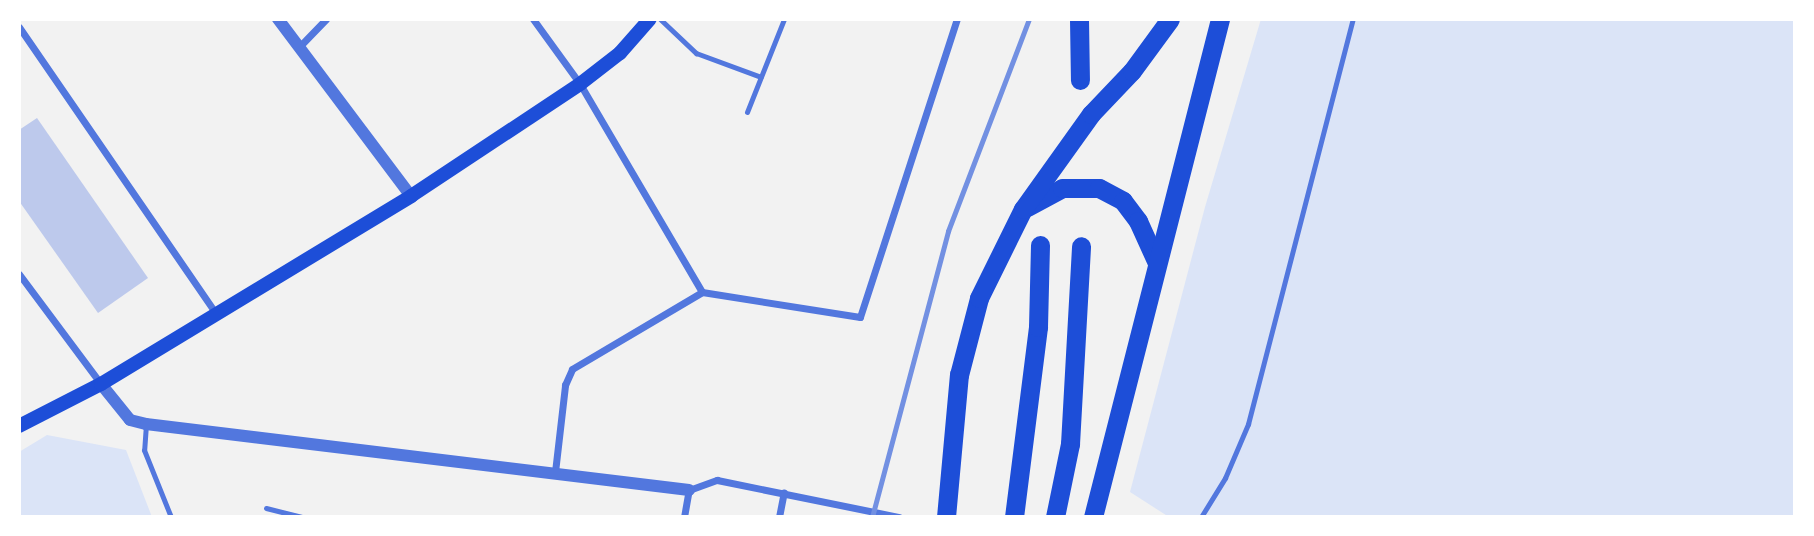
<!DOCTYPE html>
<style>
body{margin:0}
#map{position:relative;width:1814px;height:536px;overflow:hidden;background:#f2f2f2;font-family:"Public Sans",sans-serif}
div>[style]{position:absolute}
.green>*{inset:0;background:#dbe4f7}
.building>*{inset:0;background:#bdc9ec}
.service>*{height:5px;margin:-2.5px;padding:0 2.5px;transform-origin:2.5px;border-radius:2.5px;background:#5277de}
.minor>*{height:7px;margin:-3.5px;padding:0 3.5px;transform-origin:3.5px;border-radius:3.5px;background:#5277de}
.tertiary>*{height:12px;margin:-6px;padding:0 6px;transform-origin:6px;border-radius:6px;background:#5277de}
.secondary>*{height:14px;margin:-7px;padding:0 7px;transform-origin:7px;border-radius:7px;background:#1d4ed8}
.trunk>*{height:19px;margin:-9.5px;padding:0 9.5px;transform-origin:9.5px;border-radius:9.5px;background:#1d4ed8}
.rail>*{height:5px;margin:-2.5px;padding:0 2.5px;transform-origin:2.5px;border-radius:2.5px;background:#7290e2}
span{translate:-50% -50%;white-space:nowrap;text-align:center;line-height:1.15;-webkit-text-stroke:7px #fff;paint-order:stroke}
.frame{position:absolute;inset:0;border:21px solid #fff;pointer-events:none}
</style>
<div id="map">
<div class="green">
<i style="clip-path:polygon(1261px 19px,1795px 19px,1795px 517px,1169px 517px,1130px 492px,1205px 207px)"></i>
<i style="clip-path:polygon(47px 435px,126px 450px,152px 517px,19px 517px,19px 452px)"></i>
</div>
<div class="building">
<i style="clip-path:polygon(37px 118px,148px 278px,98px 313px,19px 201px,19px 130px)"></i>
</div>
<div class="service">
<i style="left:660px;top:19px;width:50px;rotate:43.4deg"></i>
<i style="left:696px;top:53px;width:69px;rotate:20.3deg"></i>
<i style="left:747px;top:112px;width:100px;rotate:-68.3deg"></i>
<i style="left:146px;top:424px;width:26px;rotate:94deg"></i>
<i style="left:144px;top:450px;width:72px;rotate:68.1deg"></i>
<i style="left:266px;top:508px;width:37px;rotate:14deg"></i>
<i style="left:1201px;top:517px;width:46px;rotate:-58.4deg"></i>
<i style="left:1225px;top:478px;width:59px;rotate:-66.9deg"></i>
<i style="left:1248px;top:424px;width:418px;rotate:-75.5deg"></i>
</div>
<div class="minor">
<i style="left:533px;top:19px;width:80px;rotate:54.1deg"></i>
<i style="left:580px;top:84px;width:241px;rotate:59.6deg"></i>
<i style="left:19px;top:27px;width:349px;rotate:55.5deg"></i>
<i style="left:299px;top:47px;width:39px;rotate:-46deg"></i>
<i style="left:19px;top:274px;width:137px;rotate:53.3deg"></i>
<i style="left:555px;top:472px;width:88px;rotate:-83.4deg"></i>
<i style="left:565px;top:385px;width:17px;rotate:-66deg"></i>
<i style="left:572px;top:369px;width:151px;rotate:-30.6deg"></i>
<i style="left:702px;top:292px;width:160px;rotate:9deg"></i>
<i style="left:860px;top:317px;width:313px;rotate:-72deg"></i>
<i style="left:684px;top:517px;width:27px;rotate:-80deg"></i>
<i style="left:689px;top:490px;width:30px;rotate:-20deg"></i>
<i style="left:717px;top:480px;width:186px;rotate:11.5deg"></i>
<i style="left:779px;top:517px;width:25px;rotate:-79deg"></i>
</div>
<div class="tertiary">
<i style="left:278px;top:19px;width:221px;rotate:53.1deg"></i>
<i style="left:101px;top:384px;width:46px;rotate:51.1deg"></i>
<i style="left:130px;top:420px;width:16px;rotate:14deg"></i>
<i style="left:146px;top:424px;width:547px;rotate:6.93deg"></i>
</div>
<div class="secondary">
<i style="left:19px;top:426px;width:92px;rotate:-27.1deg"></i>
<i style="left:101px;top:384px;width:363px;rotate:-31.2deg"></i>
<i style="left:411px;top:196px;width:203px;rotate:-33.5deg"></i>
<i style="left:580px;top:84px;width:51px;rotate:-37.8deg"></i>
<i style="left:620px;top:53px;width:45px;rotate:-48.6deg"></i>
</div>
<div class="trunk">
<i style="left:1079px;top:19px;width:61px;rotate:89.1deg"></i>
<i style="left:1027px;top:207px;width:40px;rotate:-28deg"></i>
<i style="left:1062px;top:188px;width:37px"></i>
<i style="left:1099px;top:188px;width:27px;rotate:28deg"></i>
<i style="left:1123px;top:201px;width:25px;rotate:53deg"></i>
<i style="left:1138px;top:221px;width:46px;rotate:65.7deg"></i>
<i style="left:946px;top:517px;width:143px;rotate:-84.8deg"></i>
<i style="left:959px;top:375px;width:80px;rotate:-75.4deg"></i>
<i style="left:979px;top:298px;width:99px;rotate:-63.7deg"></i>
<i style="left:1023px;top:209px;width:117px;rotate:-54.4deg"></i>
<i style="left:1091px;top:114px;width:59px;rotate:-46.4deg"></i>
<i style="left:1132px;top:71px;width:64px;rotate:-53.8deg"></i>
<i style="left:1014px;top:517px;width:192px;rotate:-82.8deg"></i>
<i style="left:1038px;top:327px;width:82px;rotate:-88.6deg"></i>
<i style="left:1055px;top:517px;width:75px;rotate:-78.4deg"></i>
<i style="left:1070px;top:444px;width:198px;rotate:-86.8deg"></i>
<i style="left:1093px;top:517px;width:514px;rotate:-75.69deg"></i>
</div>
<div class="rail">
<i style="left:872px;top:517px;width:296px;rotate:-75.1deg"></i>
<i style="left:948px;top:231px;width:227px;rotate:-69.1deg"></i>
</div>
<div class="frame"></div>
</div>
